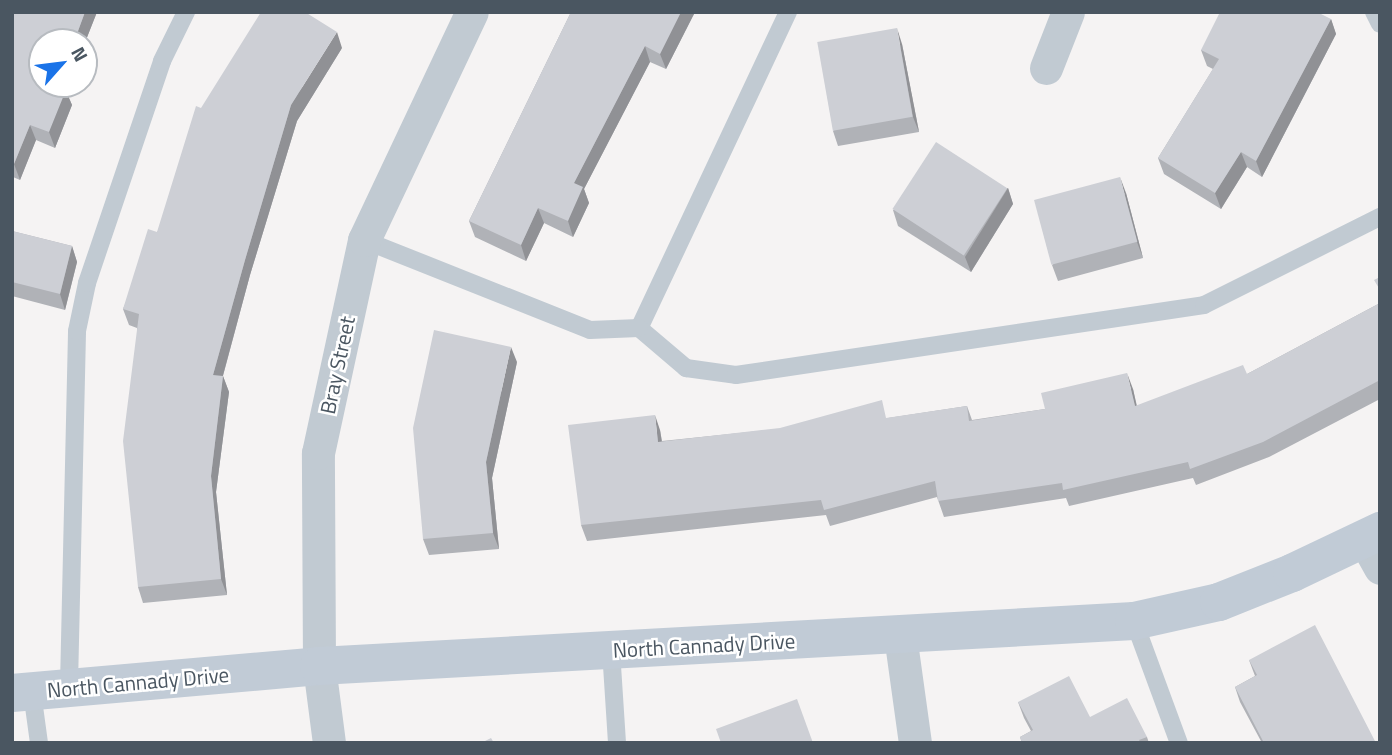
<!DOCTYPE html>
<style>
body{margin:0}
#map{position:relative;width:1392px;height:755px;overflow:hidden;background:#f5f3f3;font-family:"Titillium Web",sans-serif}
div>[style]{position:absolute}
.lane>*{height:18px;margin:-9px;padding:0 9px;transform-origin:9px;border-radius:9px;background:#c1cad2}
.street>*{height:33px;margin:-16.5px;padding:0 16.5px;transform-origin:16.5px;border-radius:16.5px;background:#c1cad2}
.secondary>*{height:38px;margin:-19px;padding:0 19px;transform-origin:19px;border-radius:19px;background:#c1cbd6}
.wall>*{inset:0;background:#b0b2b7}
.shaded-wall>*{inset:0;background:#909195}
.building>*{inset:0;background:#cdcfd5;transform-origin:0 0}
span{translate:-50% -50%;white-space:nowrap;text-align:center;line-height:1.15;-webkit-text-stroke:5px #fff;paint-order:stroke}
.street-label{font-size:21px;color:#4a5661}
.frame{position:absolute;inset:0;border:14px solid #4a5661;pointer-events:none}
.north{position:absolute;left:28px;top:28px;width:70px;height:70px;box-sizing:border-box;background:#fff;border:2px solid #b7bbc0;border-radius:50%;rotate:62deg;font-size:19px;font-weight:700;line-height:28px;text-align:center;color:#4a5661}
.north::after{content:'';display:block;margin:auto;width:24px;height:32px;background:#1a73e8;clip-path:polygon(50% 0,100% 100%,50% 72%,0 100%)}
</style>
<div id="map">
<div class="lane">
<i style="left:788px;top:12px;width:349px;rotate:115.2deg"></i>
<i style="left:639px;top:328px;width:62px;rotate:40.4deg"></i>
<i style="left:686px;top:368px;width:50px;rotate:8deg"></i>
<i style="left:736px;top:375px;width:473px;rotate:-8.5deg"></i>
<i style="left:1204px;top:305px;width:197px;rotate:-26.6deg"></i>
<i style="left:1374px;top:12px;width:13px;rotate:63deg"></i>
<i style="left:364px;top:240px;width:243px;rotate:21.7deg"></i>
<i style="left:590px;top:330px;width:49px;rotate:-2.3deg"></i>
<i style="left:1134px;top:621px;width:130px;rotate:69.8deg"></i>
<i style="left:611px;top:650px;width:93px;rotate:86.3deg"></i>
<i style="left:69px;top:685px;width:354px;rotate:-88.7deg"></i>
<i style="left:77px;top:331px;width:49px;rotate:-78.2deg"></i>
<i style="left:87px;top:283px;width:234px;rotate:-71.3deg"></i>
<i style="left:162px;top:61px;width:55px;rotate:-63.9deg"></i>
<i style="left:32px;top:692px;width:51px;rotate:82.2deg"></i>
</div>
<div class="street">
<i style="left:1046px;top:68px;width:60px;rotate:-68.6deg"></i>
<i style="left:1364px;top:539px;width:33px;rotate:61deg"></i>
<i style="left:900px;top:635px;width:109px;rotate:82.1deg"></i>
<i style="left:329px;top:743px;width:78px;rotate:-97.4deg"></i>
<i style="left:319px;top:666px;width:213px;rotate:-90.3deg"></i>
<i style="left:318px;top:453px;width:218px;rotate:-77.8deg"></i>
<i style="left:364px;top:240px;width:252px;rotate:-64.7deg"></i>
</div>
<div class="secondary">
<i style="left:12px;top:693px;width:308px;rotate:-5deg"></i>
<i style="left:319px;top:666px;width:816px;rotate:-3.16deg"></i>
<i style="left:1134px;top:621px;width:87px;rotate:-12.6deg"></i>
<i style="left:1219px;top:602px;width:79px;rotate:-21.7deg"></i>
<i style="left:1292px;top:573px;width:98px;rotate:-25.5deg"></i>
</div>
<div class="wall">
<i style="clip-path:polygon(12px 12px,97px 12px,84px 45px,84px 42px,66px 91px,72px 105px,55px 148px,36px 140px,20px 180px,13px 177px,12px 181px)"></i>
<i style="clip-path:polygon(571px 12px,695px 12px,666px 69px,650px 62px,584px 189px,589px 203px,573px 237px,544px 223px,526px 261px,475px 237px,469px 221px)"></i>
<i style="clip-path:polygon(1331px 19px,1336px 34px,1262px 177px,1247px 167px,1221px 209px,1164px 174px,1158px 158px,1213px 69px,1207px 66px,1201px 50px)"></i>
<i style="clip-path:polygon(902px 44px,919px 132px,838px 146px,833px 131px)"></i>
<i style="clip-path:polygon(342px 48px,297px 121px,250px 275px,223px 376px,229px 392px,216px 492px,227px 595px,143px 603px,138px 587px,137px 328px,129px 325px,123px 309px,157px 232px)"></i>
<i style="clip-path:polygon(1008px 188px,1013px 204px,971px 272px,898px 226px,893px 210px)"></i>
<i style="clip-path:polygon(1126px 193px,1143px 258px,1058px 281px,1052px 265px)"></i>
<i style="clip-path:polygon(12px 231px,72px 246px,77px 262px,65px 310px,12px 296px)"></i>
<i style="clip-path:polygon(1380px 303px,1380px 399px,1269px 457px,1196px 485px,1193px 478px,1069px 506px,1066px 498px,944px 517px,937px 497px,830px 526px,826px 515px,587px 541px,581px 525px,660px 430px,662px 441px,888px 418px,967px 406px,972px 420px,1045px 409px,1133px 389px,1137px 406px,1247px 374px)"></i>
<i style="clip-path:polygon(517px 362px,492px 478px,499px 549px,429px 555px,423px 539px)"></i>
<i style="clip-path:polygon(1249px 660px,1376px 743px,1262px 743px,1240px 702px,1235px 687px,1255px 676px)"></i>
<i style="clip-path:polygon(1018px 702px,1090px 717px,1147px 737px,1149px 743px,1022px 743px,1020px 737px,1031px 731px,1024px 718px)"></i>
</div>
<div class="shaded-wall">
<i style="clip-path:polygon(85px 12px,97px 12px,84px 45px,84px 42px,74px 42px)"></i>
<i style="clip-path:polygon(681px 12px,695px 12px,666px 69px,660px 54px)"></i>
<i style="clip-path:polygon(1331px 19px,1336px 34px,1262px 177px,1256px 161px)"></i>
<i style="clip-path:polygon(897px 28px,902px 44px,919px 132px,913px 117px)"></i>
<i style="clip-path:polygon(337px 32px,342px 48px,297px 121px,250px 275px,219px 390px,213px 375px,245px 260px,291px 105px)"></i>
<i style="clip-path:polygon(645px 46px,650px 62px,584px 189px,589px 203px,573px 237px,568px 221px,574px 183px)"></i>
<i style="clip-path:polygon(57px 84px,69px 84px,66px 91px,72px 105px,55px 148px,49px 132px)"></i>
<i style="clip-path:polygon(30px 125px,36px 140px,20px 180px,14px 164px)"></i>
<i style="clip-path:polygon(1241px 152px,1247px 167px,1221px 209px,1215px 193px)"></i>
<i style="clip-path:polygon(1120px 177px,1126px 193px,1143px 258px,1137px 242px)"></i>
<i style="clip-path:polygon(1008px 188px,1013px 204px,971px 272px,965px 257px)"></i>
<i style="clip-path:polygon(538px 208px,544px 223px,526px 261px,521px 245px)"></i>
<i style="clip-path:polygon(72px 246px,77px 262px,65px 310px,60px 294px)"></i>
<i style="clip-path:polygon(511px 347px,517px 362px,492px 478px,499px 549px,493px 533px,486px 462px)"></i>
<i style="clip-path:polygon(1127px 373px,1133px 389px,1140px 422px,1135px 406px)"></i>
<i style="clip-path:polygon(223px 376px,229px 392px,216px 492px,227px 595px,221px 579px,211px 476px)"></i>
<i style="clip-path:polygon(655px 415px,660px 430px,664px 457px,658px 442px)"></i>
</div>
<div class="building">
<i style="clip-path:polygon(12px 12px,85px 12px,74px 42px,42px 42px,42px 84px,57px 84px,57px 86px,66px 90px,49px 132px,30px 125px,14px 164px,12px 163px)"></i>
<i style="clip-path:polygon(261px 12px,305px 12px,337px 32px,291px 105px,245px 260px,213px 375px,223px 376px,211px 476px,221px 579px,138px 587px,123px 441px,139px 314px,123px 309px,148px 229px,157px 232px,196px 106px,201px 108px)"></i>
<i style="clip-path:polygon(571px 12px,681px 12px,660px 54px,645px 46px,574px 183px,583px 187px,568px 221px,538px 208px,521px 245px,469px 221px)"></i>
<i style="clip-path:polygon(1220px 12px,1317px 12px,1331px 19px,1256px 161px,1241px 152px,1215px 193px,1158px 158px,1219px 59px,1201px 50px)"></i>
<i style="left:897px;top:28px;width:90px;height:81px;rotate:80deg"></i>
<i style="left:936px;top:142px;width:85px;height:80px;rotate:33deg"></i>
<i style="left:1120px;top:177px;width:67px;height:89px;rotate:75deg"></i>
<i style="clip-path:polygon(12px 231px,72px 246px,60px 294px,12px 282px)"></i>
<i style="clip-path:polygon(1380px 277px,1380px 290px,1374px 280px)"></i>
<i style="clip-path:polygon(1380px 303px,1380px 380px,1263px 442px,1190px 469px,1188px 462px,1063px 490px,1062px 483px,938px 501px,935px 481px,824px 510px,821px 500px,581px 525px,568px 425px,655px 415px,658px 442px,780px 428px,882px 400px,886px 418px,967px 406px,969px 421px,1045px 409px,1041px 393px,1127px 373px,1135px 406px,1243px 365px,1247px 374px)"></i>
<i style="clip-path:polygon(434px 330px,511px 347px,486px 462px,493px 533px,423px 539px,413px 428px)"></i>
<i style="clip-path:polygon(1315px 625px,1376px 743px,1264px 743px,1235px 687px,1257px 675px,1249px 660px)"></i>
<i style="clip-path:polygon(1069px 676px,1090px 717px,1127px 698px,1147px 737px,1139px 740px,1141px 743px,1022px 743px,1020px 737px,1033px 730px,1018px 702px)"></i>
<i style="clip-path:polygon(797px 699px,813px 743px,721px 743px,716px 729px)"></i>
<i style="clip-path:polygon(491px 738px,494px 743px,481px 743px)"></i>
</div>
<div class="street-label">
<span style="left:337px;top:365px;rotate:-78deg">Bray Street</span>
<span style="left:704px;top:645px;rotate:-3deg">North Cannady Drive</span>
<span style="left:138px;top:682px;rotate:-5deg">North Cannady Drive</span>
</div>
<div class="frame"></div>
<div class="north">N</div>
</div>
